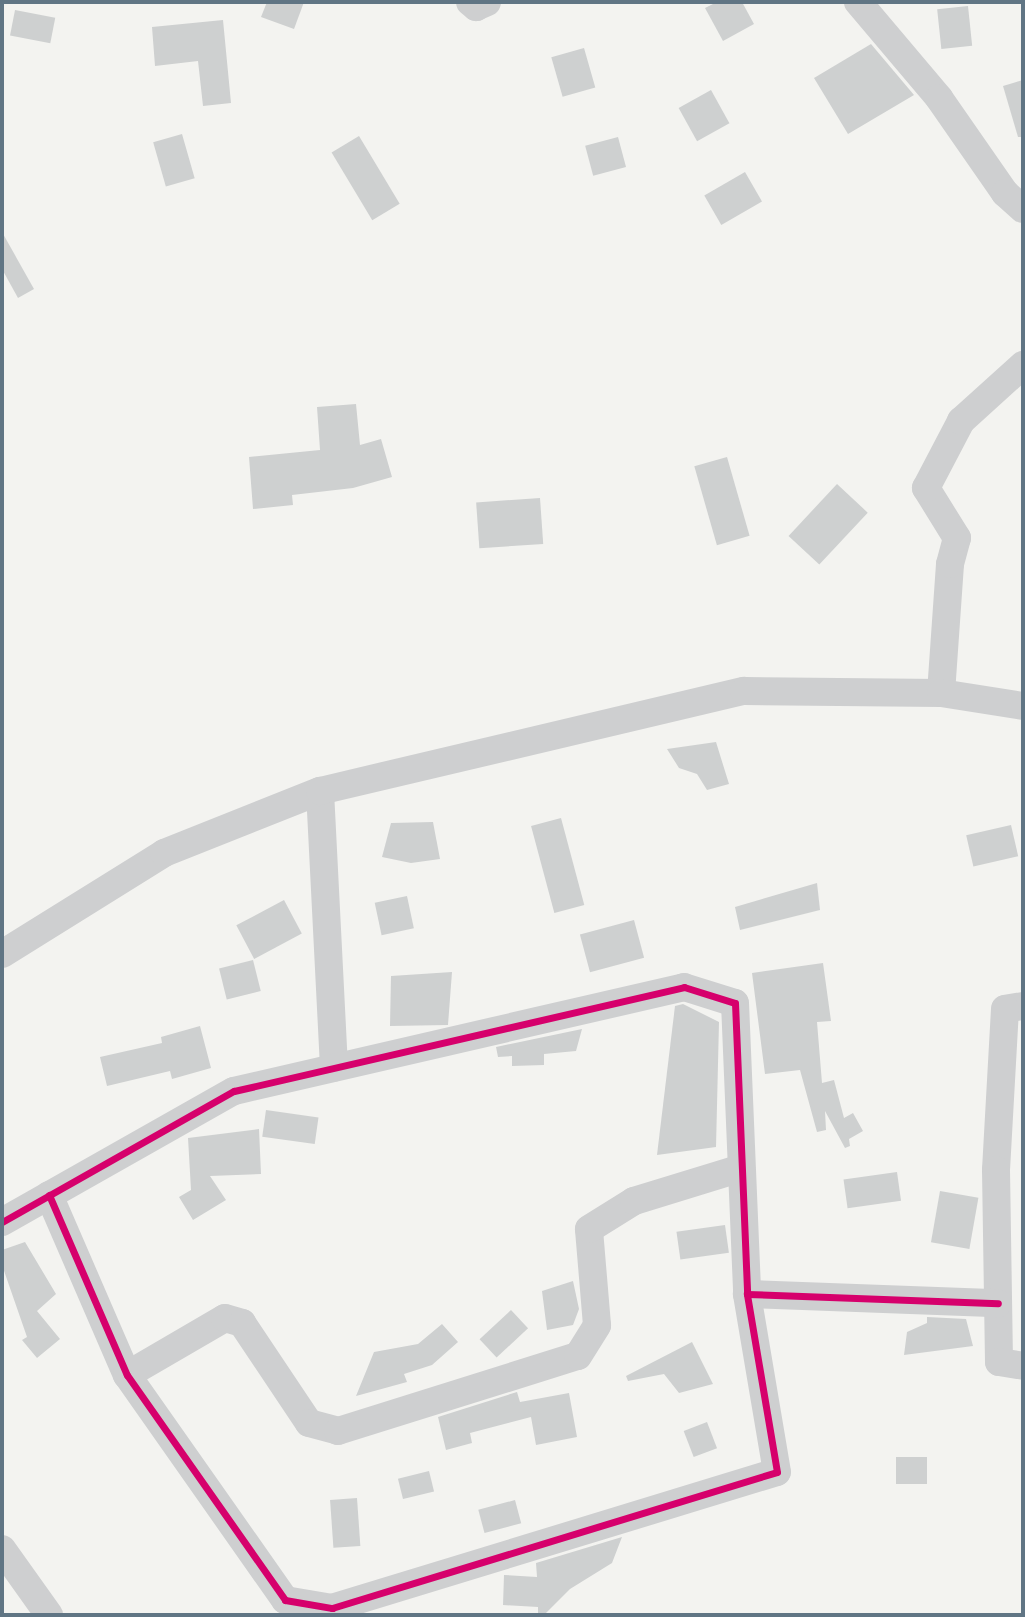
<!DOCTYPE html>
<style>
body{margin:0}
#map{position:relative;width:1025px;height:1617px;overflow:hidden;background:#f3f3f0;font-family:"IBM Plex Sans",sans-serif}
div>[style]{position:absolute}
.building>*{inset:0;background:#ced0d0;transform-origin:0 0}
.minor>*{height:28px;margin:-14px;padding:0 14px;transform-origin:14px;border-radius:14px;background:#cecfd0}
.cycleway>*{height:7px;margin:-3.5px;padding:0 3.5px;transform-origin:3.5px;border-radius:3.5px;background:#d6006c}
span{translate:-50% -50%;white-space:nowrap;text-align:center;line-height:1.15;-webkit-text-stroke:7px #fff;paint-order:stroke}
.frame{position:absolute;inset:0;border:4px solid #607584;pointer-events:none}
</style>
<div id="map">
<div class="building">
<i style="clip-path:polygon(267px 2px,304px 2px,294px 29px,261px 17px)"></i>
<i style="clip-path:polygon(717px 2px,742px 2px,754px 24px,723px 41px,705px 8px)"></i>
<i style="left:968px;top:6px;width:40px;height:31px;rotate:84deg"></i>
<i style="left:15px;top:10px;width:41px;height:26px;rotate:11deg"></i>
<i style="clip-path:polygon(223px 20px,231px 103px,203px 106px,198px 61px,155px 66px,152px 27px)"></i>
<i style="clip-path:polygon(871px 44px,914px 95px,848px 134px,814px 78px)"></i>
<i style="left:584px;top:48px;width:41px;height:34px;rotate:74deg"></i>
<i style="clip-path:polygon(1023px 80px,1023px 137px,1018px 137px,1003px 86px)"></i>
<i style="left:711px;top:90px;width:38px;height:37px;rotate:61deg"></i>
<i style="left:182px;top:134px;width:46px;height:30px;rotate:74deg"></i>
<i style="left:359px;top:136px;width:79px;height:32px;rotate:59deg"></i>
<i style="left:618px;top:137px;width:31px;height:34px;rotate:75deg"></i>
<i style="left:745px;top:172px;width:34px;height:47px;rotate:60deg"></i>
<i style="clip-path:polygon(2px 232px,34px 289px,18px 298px,2px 269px)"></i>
<i style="clip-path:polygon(356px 404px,360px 445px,381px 439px,392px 477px,353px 488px,292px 495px,293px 505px,253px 509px,249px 457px,320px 450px,317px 407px)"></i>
<i style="left:727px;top:457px;width:82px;height:34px;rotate:74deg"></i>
<i style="left:837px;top:484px;width:42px;height:71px;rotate:43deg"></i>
<i style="left:540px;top:498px;width:46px;height:64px;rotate:86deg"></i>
<i style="clip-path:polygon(716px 742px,729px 784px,707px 790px,697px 774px,679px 768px,667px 749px)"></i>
<i style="left:561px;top:818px;width:90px;height:31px;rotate:75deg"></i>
<i style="clip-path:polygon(433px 822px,440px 859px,411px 863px,382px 857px,391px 823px)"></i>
<i style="left:1011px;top:825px;width:32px;height:46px;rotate:77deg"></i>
<i style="clip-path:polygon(817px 883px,820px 910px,740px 930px,735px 907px)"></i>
<i style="left:407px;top:896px;width:33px;height:33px;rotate:78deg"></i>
<i style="left:284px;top:900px;width:38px;height:54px;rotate:62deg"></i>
<i style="left:634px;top:920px;width:39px;height:56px;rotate:75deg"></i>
<i style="left:253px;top:960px;width:32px;height:35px;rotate:76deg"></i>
<i style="clip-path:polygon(823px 963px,831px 1021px,817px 1022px,822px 1083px,834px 1080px,844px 1118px,853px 1113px,863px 1131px,849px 1139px,850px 1146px,845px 1148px,825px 1111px,826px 1130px,817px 1132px,800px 1070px,765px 1074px,752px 973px)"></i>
<i style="clip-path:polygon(452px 972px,448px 1025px,390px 1026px,391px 976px)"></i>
<i style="clip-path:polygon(683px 1004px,719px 1022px,716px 1147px,657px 1155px,675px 1006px)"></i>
<i style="clip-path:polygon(200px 1026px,211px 1068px,172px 1079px,170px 1071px,107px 1086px,100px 1057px,162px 1043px,161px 1037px)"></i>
<i style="clip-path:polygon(582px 1029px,576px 1051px,544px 1054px,544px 1065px,512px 1066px,512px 1056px,498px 1057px,496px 1047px)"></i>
<i style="left:266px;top:1110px;width:53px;height:27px;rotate:8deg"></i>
<i style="clip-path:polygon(259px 1129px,261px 1174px,210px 1176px,226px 1200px,193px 1220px,179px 1197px,191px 1190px,188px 1138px)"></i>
<i style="left:897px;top:1172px;width:29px;height:54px;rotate:82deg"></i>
<i style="left:940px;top:1191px;width:39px;height:52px;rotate:10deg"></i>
<i style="left:725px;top:1225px;width:28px;height:49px;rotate:82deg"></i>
<i style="clip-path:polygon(25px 1242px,56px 1294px,37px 1311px,60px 1339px,37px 1358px,22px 1340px,27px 1337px,2px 1265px,2px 1250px)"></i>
<i style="clip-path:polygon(573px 1281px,579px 1309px,573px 1325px,547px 1330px,542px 1291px)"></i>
<i style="left:511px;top:1310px;width:25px;height:43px;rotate:47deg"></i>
<i style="clip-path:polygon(927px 1317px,966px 1319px,973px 1346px,904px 1355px,907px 1332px,927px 1323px)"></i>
<i style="clip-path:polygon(442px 1324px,458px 1342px,432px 1365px,404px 1374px,407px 1382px,356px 1396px,374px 1352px,418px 1344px)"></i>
<i style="clip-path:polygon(692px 1342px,713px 1384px,679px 1393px,664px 1374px,628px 1381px,626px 1376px)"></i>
<i style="clip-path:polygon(517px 1392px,520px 1402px,569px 1393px,577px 1437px,536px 1445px,531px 1417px,470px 1433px,472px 1443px,446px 1450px,438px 1417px)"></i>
<i style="left:707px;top:1422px;width:28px;height:25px;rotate:69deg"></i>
<i style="left:896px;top:1457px;width:31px;height:27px"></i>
<i style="left:429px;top:1471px;width:21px;height:32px;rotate:76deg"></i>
<i style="left:357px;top:1498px;width:48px;height:27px;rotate:86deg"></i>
<i style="left:515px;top:1500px;width:24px;height:38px;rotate:75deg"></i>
<i style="clip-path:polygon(622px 1537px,612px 1563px,570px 1589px,544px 1615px,538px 1615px,538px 1607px,503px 1605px,504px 1575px,537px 1577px,536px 1563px)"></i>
</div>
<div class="minor">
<i style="left:470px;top:2px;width:8px;rotate:40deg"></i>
<i style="left:476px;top:7px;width:12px;rotate:-24deg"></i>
<i style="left:858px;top:2px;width:126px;rotate:49.8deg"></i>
<i style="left:939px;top:98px;width:116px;rotate:55.2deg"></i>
<i style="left:1005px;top:193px;width:24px;rotate:42deg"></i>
<i style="left:941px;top:693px;width:129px;rotate:-86deg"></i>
<i style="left:950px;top:564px;width:27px;rotate:-75deg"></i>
<i style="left:957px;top:538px;width:59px;rotate:-121.8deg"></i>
<i style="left:926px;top:488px;width:76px;rotate:-62.4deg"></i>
<i style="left:961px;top:421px;width:84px;rotate:-42.1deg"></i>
<i style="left:320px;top:791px;width:277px;rotate:87.1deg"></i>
<i style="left:2px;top:954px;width:191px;rotate:-31.9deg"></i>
<i style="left:164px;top:853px;width:168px;rotate:-21.7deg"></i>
<i style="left:320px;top:791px;width:436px;rotate:-13.3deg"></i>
<i style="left:744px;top:691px;width:197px;rotate:0.6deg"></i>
<i style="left:941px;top:693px;width:83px;rotate:9deg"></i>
<i style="left:1023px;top:1006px;width:18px;rotate:171deg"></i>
<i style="left:1005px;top:1009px;width:161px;rotate:93.2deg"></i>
<i style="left:996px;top:1170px;width:192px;rotate:89.1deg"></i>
<i style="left:999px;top:1362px;width:24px;rotate:9deg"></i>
<i style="left:49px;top:1195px;width:196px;rotate:66.6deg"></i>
<i style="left:127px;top:1375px;width:275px;rotate:54.9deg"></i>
<i style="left:285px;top:1600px;width:48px;rotate:9.7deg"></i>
<i style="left:332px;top:1608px;width:465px;rotate:-17deg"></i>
<i style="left:777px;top:1472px;width:181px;rotate:-99.6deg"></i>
<i style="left:2px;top:1222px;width:266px;rotate:-29.5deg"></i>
<i style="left:234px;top:1091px;width:462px;rotate:-13deg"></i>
<i style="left:684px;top:987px;width:53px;rotate:17.4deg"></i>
<i style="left:735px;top:1003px;width:291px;rotate:87.6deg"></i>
<i style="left:747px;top:1294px;width:251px;rotate:2.1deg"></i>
<i style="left:127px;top:1375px;width:113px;rotate:-30.2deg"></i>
<i style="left:225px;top:1318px;width:18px;rotate:16deg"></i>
<i style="left:242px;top:1323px;width:120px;rotate:56.2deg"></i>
<i style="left:309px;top:1423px;width:30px;rotate:15deg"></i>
<i style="left:338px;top:1431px;width:251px;rotate:-17.4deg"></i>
<i style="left:578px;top:1356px;width:36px;rotate:-58deg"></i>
<i style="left:597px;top:1325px;width:96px;rotate:-94.8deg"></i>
<i style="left:589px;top:1229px;width:53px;rotate:-31.9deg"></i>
<i style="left:634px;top:1201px;width:112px;rotate:-17.1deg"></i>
<i style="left:2px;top:1549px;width:81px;rotate:54.5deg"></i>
</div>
<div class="cycleway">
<i style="left:49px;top:1195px;width:196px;rotate:66.6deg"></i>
<i style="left:127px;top:1375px;width:275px;rotate:54.9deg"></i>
<i style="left:285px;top:1600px;width:48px;rotate:9.7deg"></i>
<i style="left:332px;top:1608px;width:465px;rotate:-17deg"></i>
<i style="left:777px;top:1472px;width:181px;rotate:-99.6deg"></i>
<i style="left:2px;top:1222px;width:266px;rotate:-29.5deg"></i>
<i style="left:234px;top:1091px;width:462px;rotate:-13deg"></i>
<i style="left:684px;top:987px;width:53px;rotate:17.4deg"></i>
<i style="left:735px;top:1003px;width:291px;rotate:87.6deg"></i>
<i style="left:747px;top:1294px;width:251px;rotate:2.1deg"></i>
</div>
<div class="frame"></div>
</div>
